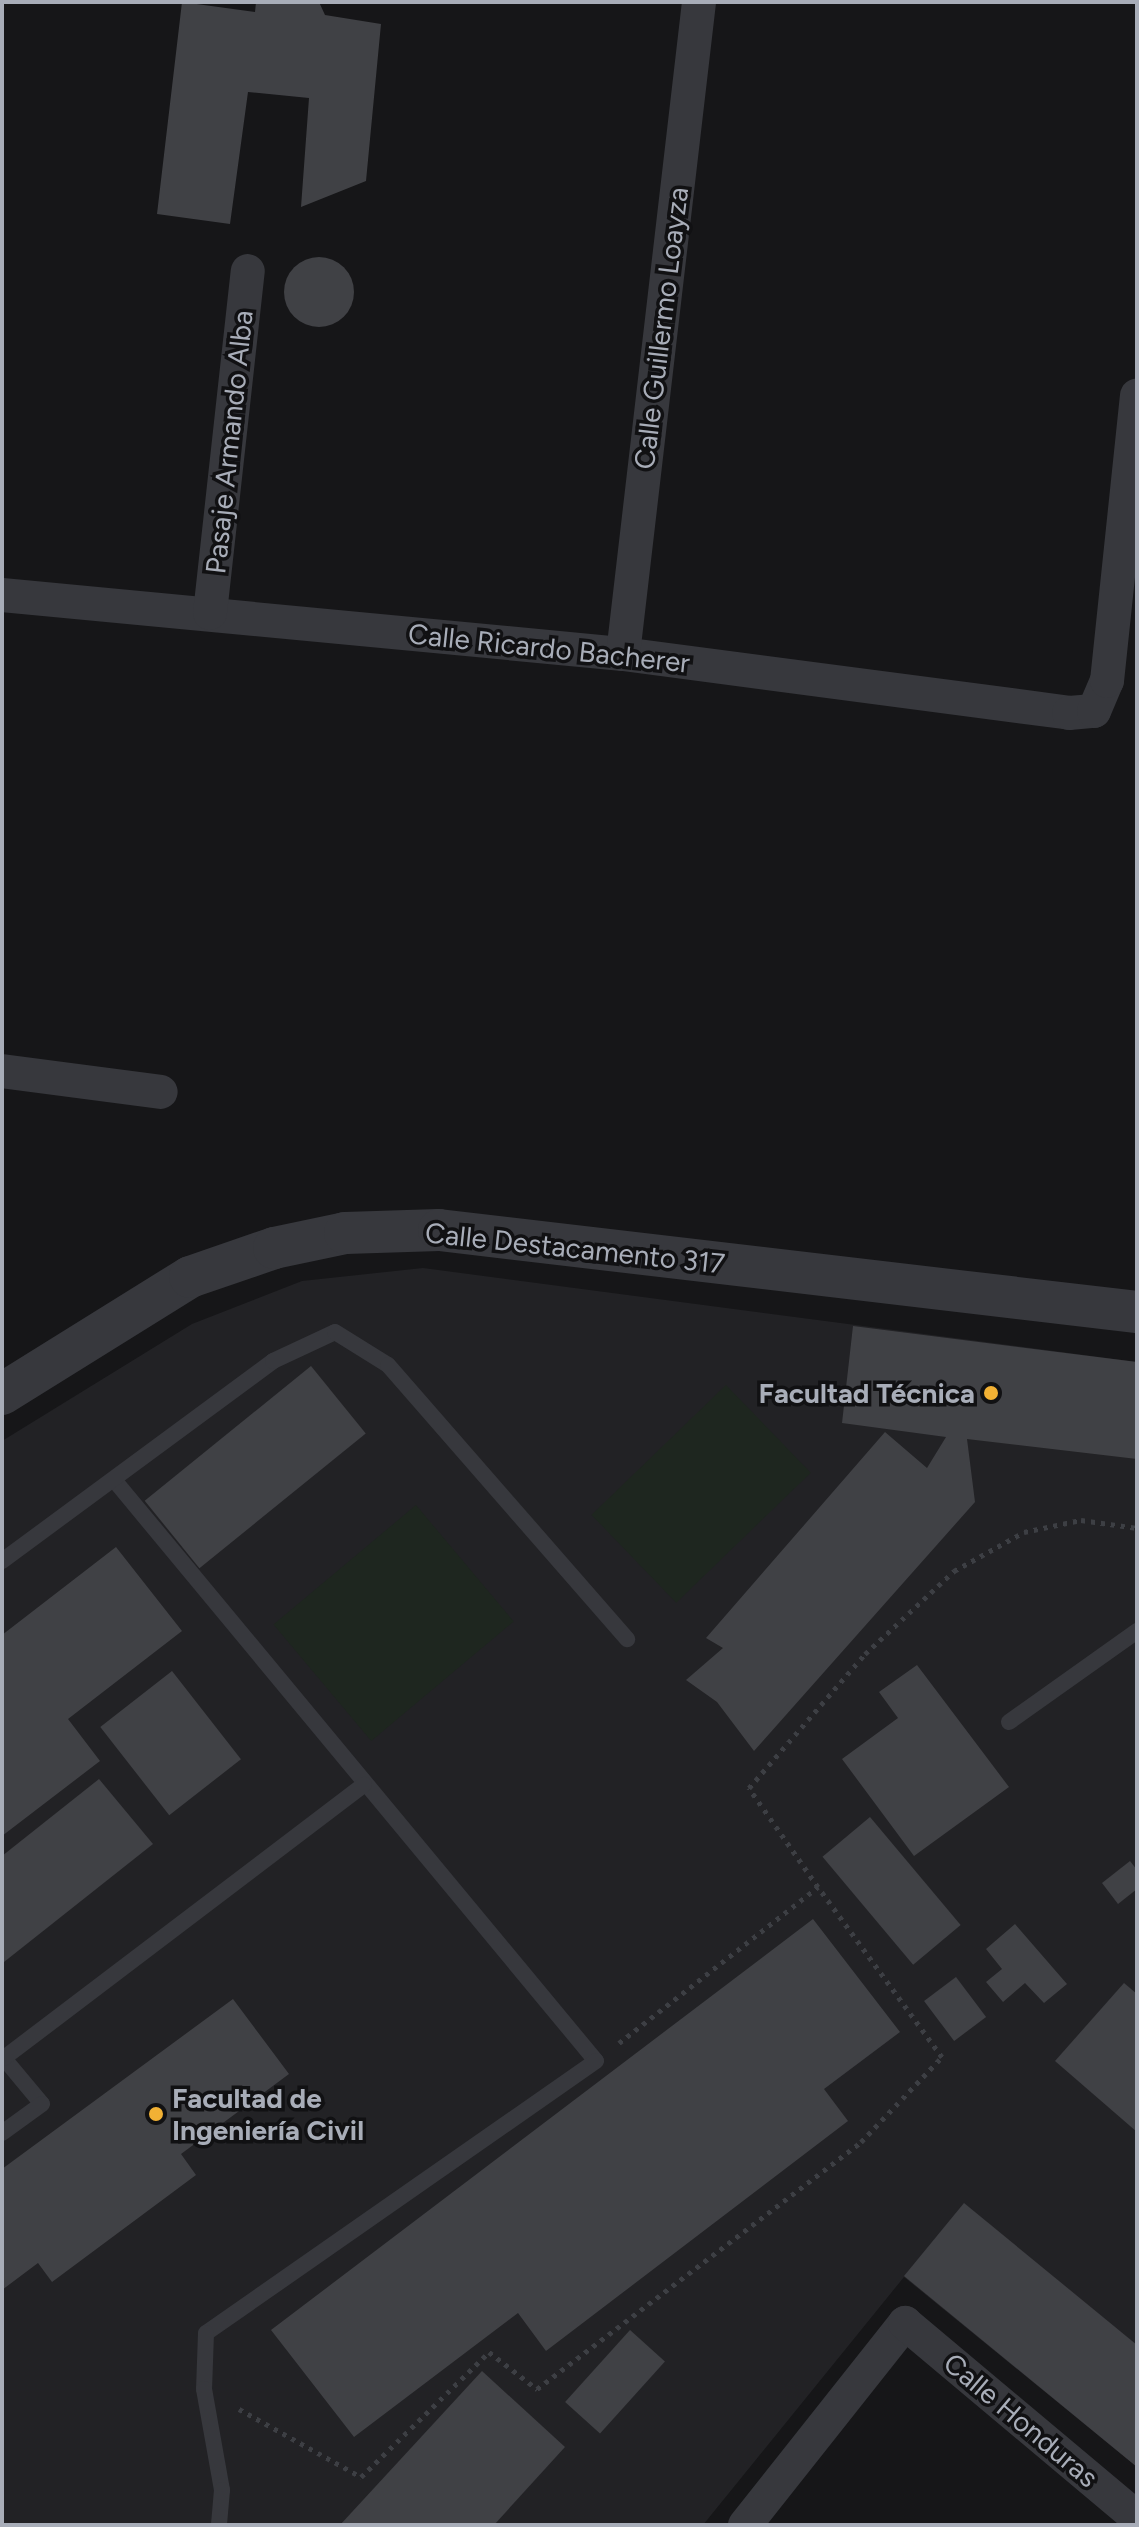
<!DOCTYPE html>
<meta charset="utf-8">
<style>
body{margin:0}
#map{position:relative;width:1139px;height:2527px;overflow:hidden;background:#161618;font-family:Figtree,sans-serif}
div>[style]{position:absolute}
.built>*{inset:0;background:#222225}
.green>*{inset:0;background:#1e261f;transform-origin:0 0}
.building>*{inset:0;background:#404145;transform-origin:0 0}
.round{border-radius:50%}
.path>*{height:5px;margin-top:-2.5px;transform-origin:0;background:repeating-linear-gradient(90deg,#3d3f44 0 4px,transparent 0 10px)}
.service>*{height:16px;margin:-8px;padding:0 8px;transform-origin:8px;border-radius:8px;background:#37383d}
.minor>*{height:34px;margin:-17px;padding:0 17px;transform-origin:17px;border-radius:17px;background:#37383d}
.tertiary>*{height:42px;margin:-21px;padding:0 21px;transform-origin:21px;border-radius:21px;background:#37383d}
.dots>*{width:22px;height:22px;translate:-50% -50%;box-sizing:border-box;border:4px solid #111113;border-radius:50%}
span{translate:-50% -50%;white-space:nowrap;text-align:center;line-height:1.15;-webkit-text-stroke:7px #111113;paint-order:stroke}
.street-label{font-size:28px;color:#a8adb8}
.poi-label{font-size:28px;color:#a8adb8;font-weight:700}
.right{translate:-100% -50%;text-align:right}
.left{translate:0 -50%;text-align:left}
.frame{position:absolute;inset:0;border:4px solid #a8adb8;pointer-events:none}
</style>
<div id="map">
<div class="built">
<i style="clip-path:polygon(423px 1268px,1137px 1362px,1137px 2467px,904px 2277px,703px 2525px,2px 2525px,2px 1441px,192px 1324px,302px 1281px)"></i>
</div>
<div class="green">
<i style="left:726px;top:1385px;width:122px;height:187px;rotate:46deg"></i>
<i style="left:416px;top:1505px;width:152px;height:186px;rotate:50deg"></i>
</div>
<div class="building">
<i style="clip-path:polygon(182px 2px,255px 12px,256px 2px,319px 2px,325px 15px,381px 24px,366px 181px,301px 207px,309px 98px,248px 92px,230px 224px,157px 214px)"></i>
<i class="round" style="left:284px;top:257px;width:70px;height:70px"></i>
<i style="clip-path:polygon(853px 1326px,1137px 1362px,1137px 1459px,967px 1439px,975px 1502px,754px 1751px,717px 1702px,686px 1680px,723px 1648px,706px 1638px,885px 1432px,927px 1468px,946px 1437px,842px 1423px)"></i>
<i style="left:311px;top:1366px;width:87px;height:214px;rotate:51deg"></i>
<i style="clip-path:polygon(116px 1547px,182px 1631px,68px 1719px,100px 1761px,2px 1836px,2px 1635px)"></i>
<i style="clip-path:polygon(917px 1665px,1009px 1787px,914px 1856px,842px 1759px,898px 1718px,879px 1692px)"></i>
<i style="left:172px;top:1671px;width:112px;height:91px;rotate:52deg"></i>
<i style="clip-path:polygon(99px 1779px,153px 1844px,4px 1962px,2px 1856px)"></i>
<i style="left:870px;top:1817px;width:141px;height:62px;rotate:50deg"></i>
<i style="clip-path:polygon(1130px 1861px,1137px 1870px,1137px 1889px,1118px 1904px,1102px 1883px)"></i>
<i style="clip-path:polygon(813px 1919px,900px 2032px,824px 2089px,848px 2121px,546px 2351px,518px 2313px,354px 2437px,271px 2330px)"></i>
<i style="clip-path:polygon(1015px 1924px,1067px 1984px,1044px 2003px,1025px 1983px,1003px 2002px,986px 1982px,1002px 1969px,986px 1949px)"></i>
<i style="left:956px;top:1977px;width:50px;height:40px;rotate:53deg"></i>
<i style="clip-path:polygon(1124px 1983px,1137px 1994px,1137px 2132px,1055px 2061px)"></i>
<i style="clip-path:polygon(233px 1999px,289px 2074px,181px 2154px,196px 2175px,52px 2282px,38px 2263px,2px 2290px,2px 2169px)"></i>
<i style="clip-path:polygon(964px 2203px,1137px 2345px,1137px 2467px,904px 2276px)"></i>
<i style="left:630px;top:2330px;width:47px;height:97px;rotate:42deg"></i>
<i style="clip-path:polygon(482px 2371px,565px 2447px,494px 2525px,340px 2525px)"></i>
</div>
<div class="path">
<i style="left:619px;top:2043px;width:253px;rotate:-38.1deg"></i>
<i style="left:818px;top:1887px;width:121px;rotate:-124.9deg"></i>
<i style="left:749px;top:1788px;width:177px;rotate:-49.1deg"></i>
<i style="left:865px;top:1654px;width:122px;rotate:-43deg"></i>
<i style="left:954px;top:1571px;width:80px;rotate:-29.1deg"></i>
<i style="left:1024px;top:1532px;width:58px;rotate:-11.9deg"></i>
<i style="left:1081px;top:1520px;width:57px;rotate:8.1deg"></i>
<i style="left:239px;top:2409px;width:140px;rotate:29.1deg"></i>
<i style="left:361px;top:2477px;width:179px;rotate:-44.3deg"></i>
<i style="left:489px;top:2352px;width:61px;rotate:37.6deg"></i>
<i style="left:537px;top:2389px;width:407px;rotate:-37.3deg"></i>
<i style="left:861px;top:2142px;width:117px;rotate:-46.4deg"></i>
<i style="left:942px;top:2057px;width:210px;rotate:-126.1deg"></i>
</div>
<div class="service">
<i style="left:115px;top:1481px;width:753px;rotate:50.33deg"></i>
<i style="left:596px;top:2061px;width:475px;rotate:145.1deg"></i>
<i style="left:206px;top:2333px;width:56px;rotate:92deg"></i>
<i style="left:204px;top:2389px;width:103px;rotate:79.9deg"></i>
<i style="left:222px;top:2490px;width:35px;rotate:95deg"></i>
<i style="left:2px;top:1561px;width:337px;rotate:-36.4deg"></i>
<i style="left:273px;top:1361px;width:68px;rotate:-25.1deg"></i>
<i style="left:335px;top:1332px;width:62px;rotate:31.9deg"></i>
<i style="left:388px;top:1365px;width:364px;rotate:48.9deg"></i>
<i style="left:1009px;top:1722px;width:157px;rotate:-35.4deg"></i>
<i style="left:2px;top:2056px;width:62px;rotate:50.2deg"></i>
<i style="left:42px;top:2104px;width:49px;rotate:144.1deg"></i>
<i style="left:4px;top:2058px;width:452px;rotate:-37.2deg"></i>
</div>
<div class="minor">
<i style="left:2px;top:595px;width:624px;rotate:5.43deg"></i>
<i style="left:623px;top:654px;width:450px;rotate:7.5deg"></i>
<i style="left:1069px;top:713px;width:25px;rotate:-5deg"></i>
<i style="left:1094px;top:711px;width:33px;rotate:-67deg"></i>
<i style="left:1107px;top:681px;width:287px;rotate:-84deg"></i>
<i style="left:210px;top:613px;width:344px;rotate:-83.7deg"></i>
<i style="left:623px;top:654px;width:656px;rotate:-83.35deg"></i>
<i style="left:2px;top:1071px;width:160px;rotate:7.5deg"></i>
<i style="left:745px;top:2525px;width:258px;rotate:-51.6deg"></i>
<i style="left:905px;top:2323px;width:303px;rotate:40deg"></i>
</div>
<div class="tertiary">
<i style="left:2px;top:1394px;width:221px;rotate:-31.9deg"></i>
<i style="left:190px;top:1277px;width:89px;rotate:-19deg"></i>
<i style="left:274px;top:1248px;width:73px;rotate:-11.9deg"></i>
<i style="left:345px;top:1233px;width:94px;rotate:-1.8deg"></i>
<i style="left:439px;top:1230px;width:703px;rotate:6.7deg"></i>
</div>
<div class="dots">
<i style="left:991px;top:1393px;background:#f2b134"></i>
<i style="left:156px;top:2114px;background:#f2b134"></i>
</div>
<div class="street-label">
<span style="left:661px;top:328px;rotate:-83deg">Calle Guillermo Loayza</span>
<span style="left:229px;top:442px;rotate:-84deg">Pasaje Armando Alba</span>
<span style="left:549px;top:648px;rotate:6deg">Calle Ricardo Bacherer</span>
<span style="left:575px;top:1248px;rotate:6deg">Calle Destacamento 317</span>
<span style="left:1021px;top:2420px;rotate:40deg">Calle Honduras</span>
</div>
<div class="poi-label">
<span class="right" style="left:975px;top:1393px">Facultad Técnica</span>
<span class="left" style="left:172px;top:2114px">Facultad de<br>Ingeniería Civil</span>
</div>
<div class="frame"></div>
</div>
